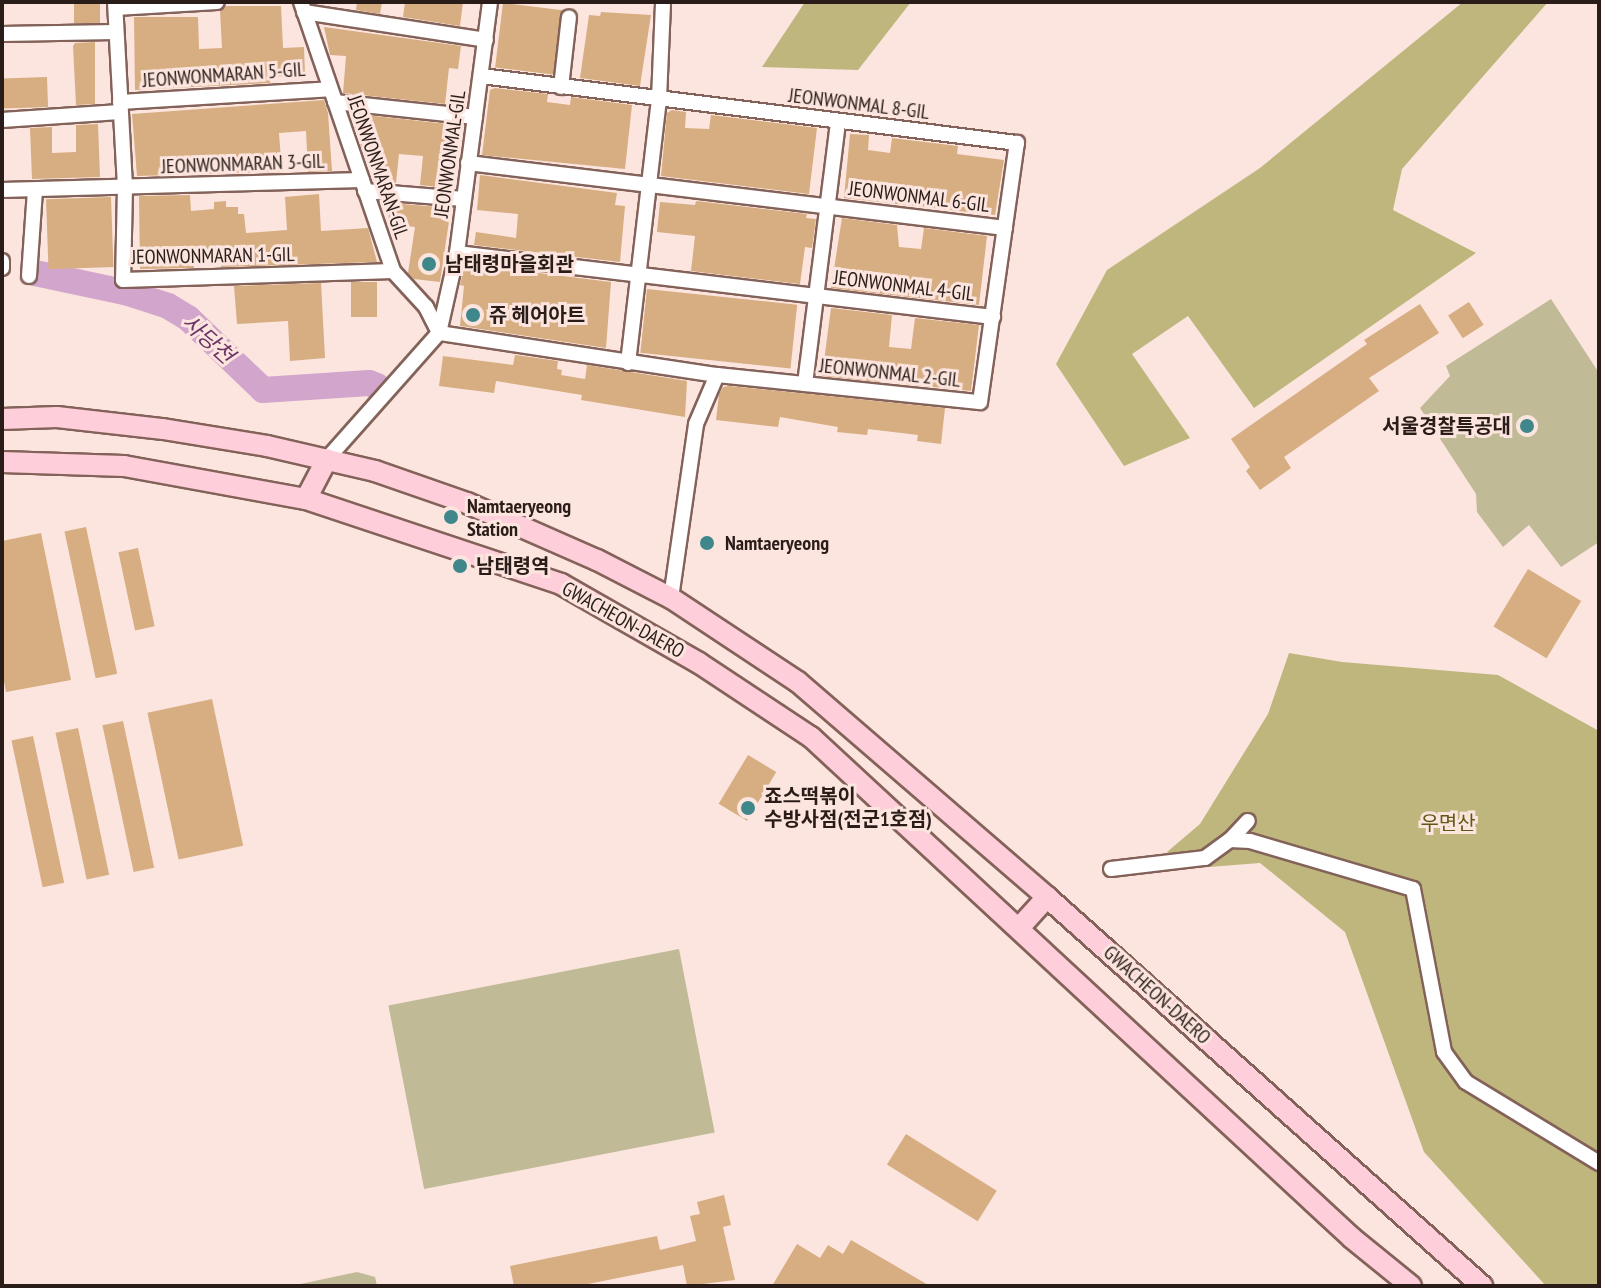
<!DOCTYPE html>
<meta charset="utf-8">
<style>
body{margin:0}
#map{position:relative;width:1601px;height:1288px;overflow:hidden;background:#fce5de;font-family:"PT Sans Narrow","Noto Sans KR",sans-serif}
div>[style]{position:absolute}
.green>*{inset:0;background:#c0ba97;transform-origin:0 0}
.forest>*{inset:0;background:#beb67d}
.river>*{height:26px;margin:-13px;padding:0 13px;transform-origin:13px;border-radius:13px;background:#d2a5cd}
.building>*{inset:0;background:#d7ad82;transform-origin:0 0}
.roads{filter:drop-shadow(2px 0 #836259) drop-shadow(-2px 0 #836259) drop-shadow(0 2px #836259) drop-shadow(0 -2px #836259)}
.street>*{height:14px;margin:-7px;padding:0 7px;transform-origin:7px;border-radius:7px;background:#fff}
.primary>*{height:20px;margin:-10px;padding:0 10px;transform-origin:10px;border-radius:10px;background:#feceda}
.dots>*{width:22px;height:22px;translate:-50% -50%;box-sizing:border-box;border:4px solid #fce5de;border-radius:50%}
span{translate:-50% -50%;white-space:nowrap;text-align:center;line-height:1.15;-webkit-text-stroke:6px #fce5de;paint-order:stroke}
.street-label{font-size:20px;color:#2a1d19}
.poi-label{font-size:20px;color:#2a1d19;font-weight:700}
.left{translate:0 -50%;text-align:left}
.right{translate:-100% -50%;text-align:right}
.park-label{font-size:20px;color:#605714}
.water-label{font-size:22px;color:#6c3467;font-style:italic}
.frame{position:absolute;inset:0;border:4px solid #2a1d19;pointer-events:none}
</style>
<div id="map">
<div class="green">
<i style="clip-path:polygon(1551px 299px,1599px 373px,1599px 542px,1561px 567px,1529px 525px,1503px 547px,1477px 512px,1476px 494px,1420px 408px,1450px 376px,1446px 366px)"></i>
<i style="left:679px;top:949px;width:187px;height:296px;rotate:79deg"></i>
<i style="clip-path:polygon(357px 1272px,375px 1277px,377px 1286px,291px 1286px)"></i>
</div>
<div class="forest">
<i style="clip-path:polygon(805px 2px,911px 2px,858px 70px,762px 67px)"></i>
<i style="clip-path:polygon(1463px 2px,1548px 2px,1402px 169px,1393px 210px,1476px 253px,1254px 408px,1188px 316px,1132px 354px,1190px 438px,1124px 466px,1056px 364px,1107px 270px,1260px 168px)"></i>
<i style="clip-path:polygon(1289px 653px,1342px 662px,1498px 675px,1599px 731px,1599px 1286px,1546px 1286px,1424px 1152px,1345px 932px,1260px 863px,1183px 869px,1167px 852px,1200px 824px,1268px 714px)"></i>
</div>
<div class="river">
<i style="left:35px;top:273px;width:95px;rotate:12.1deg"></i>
<i style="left:128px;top:293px;width:42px;rotate:18deg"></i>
<i style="left:168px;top:306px;width:23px;rotate:31deg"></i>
<i style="left:188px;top:318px;width:104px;rotate:43.8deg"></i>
<i style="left:263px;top:390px;width:106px;rotate:-3.8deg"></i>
<i style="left:369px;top:383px;width:9px;rotate:21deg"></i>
</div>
<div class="building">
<i style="left:74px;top:2px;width:26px;height:21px"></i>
<i style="clip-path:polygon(357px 2px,382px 2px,380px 14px,356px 10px)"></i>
<i style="clip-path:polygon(405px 2px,463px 2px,460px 26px,403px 17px)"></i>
<i style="left:503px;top:3px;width:60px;height:65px;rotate:7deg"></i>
<i style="clip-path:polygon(226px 6px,281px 6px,283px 48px,304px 47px,305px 75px,270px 77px,270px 83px,135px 90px,134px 17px,198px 17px,199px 49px,222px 48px,220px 11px)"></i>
<i style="clip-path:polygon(601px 12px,651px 15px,640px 86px,580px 78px,589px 15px,600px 16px)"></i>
<i style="clip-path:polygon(324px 27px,461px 46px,458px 69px,449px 68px,445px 104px,343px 93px,346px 56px,330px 55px)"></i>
<i style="clip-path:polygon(95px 42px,95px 104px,76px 105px,73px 46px,75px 43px)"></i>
<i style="left:47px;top:77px;width:30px;height:45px;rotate:88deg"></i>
<i style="clip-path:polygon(495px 88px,548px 94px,547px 102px,570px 105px,571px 97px,632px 105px,625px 169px,482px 155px,490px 90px)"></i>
<i style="clip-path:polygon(324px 100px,328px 113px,332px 171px,308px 172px,306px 131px,279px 133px,282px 172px,137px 176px,132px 114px)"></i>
<i style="clip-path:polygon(672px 110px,686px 112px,685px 128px,709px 129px,711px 115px,817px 128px,809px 194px,661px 176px,667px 113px)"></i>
<i style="clip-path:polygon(356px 114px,456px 125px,453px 157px,441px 156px,438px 187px,420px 185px,423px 156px,399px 154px,396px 183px,376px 182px,379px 151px,362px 149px,354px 127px)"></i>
<i style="clip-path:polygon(98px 124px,100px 177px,32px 179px,30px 128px,52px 127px,52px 153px,76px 152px,76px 125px)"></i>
<i style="clip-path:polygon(850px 134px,869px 135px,868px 150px,890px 153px,892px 138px,958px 146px,957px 154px,1004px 160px,995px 215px,844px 198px)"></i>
<i style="clip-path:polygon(480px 175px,617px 193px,615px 205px,625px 206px,620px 262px,474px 245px,476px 232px,516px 238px,518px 214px,477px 210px)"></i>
<i style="clip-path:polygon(319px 194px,321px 231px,368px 228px,377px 262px,221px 267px,221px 261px,194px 263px,194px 268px,140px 269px,139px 196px,190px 195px,191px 211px,214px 209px,214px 202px,226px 201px,226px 207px,238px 207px,238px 214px,244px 214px,246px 233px,287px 230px,285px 197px)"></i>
<i style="left:111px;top:197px;width:70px;height:65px;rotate:88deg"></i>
<i style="clip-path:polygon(696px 201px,807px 214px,806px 218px,816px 219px,812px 248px,805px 247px,800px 284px,691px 271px,695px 236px,657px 232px,660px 202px,695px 205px)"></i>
<i style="clip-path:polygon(390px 203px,451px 208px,440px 282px,414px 279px,408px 273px,415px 227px,388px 224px)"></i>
<i style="clip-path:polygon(842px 218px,897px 225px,899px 247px,921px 249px,924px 228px,987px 236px,979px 305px,831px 288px)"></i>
<i style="clip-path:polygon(465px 264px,611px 282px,606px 348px,460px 326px,464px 286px,460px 285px)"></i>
<i style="left:351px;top:282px;width:26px;height:35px"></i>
<i style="clip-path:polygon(321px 283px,325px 358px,290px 361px,288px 321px,237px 324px,234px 286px)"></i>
<i style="left:647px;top:289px;width:151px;height:64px;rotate:6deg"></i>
<i style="left:1469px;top:302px;width:27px;height:25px;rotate:57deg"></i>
<i style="clip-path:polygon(1420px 304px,1439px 333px,1369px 378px,1379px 391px,1284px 457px,1291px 468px,1260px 490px,1246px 471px,1250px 467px,1231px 439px,1367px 344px,1364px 340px)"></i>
<i style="clip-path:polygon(831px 308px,892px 315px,889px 347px,911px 349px,915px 318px,979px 325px,971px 391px,906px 384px,907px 374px,882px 371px,880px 382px,822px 376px)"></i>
<i style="clip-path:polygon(515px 355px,558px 361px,557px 369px,562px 370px,561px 375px,585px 379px,587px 365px,687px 381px,685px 417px,581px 400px,582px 395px,496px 381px,494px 393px,439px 386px,443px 356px,513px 365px)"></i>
<i style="clip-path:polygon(729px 386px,945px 408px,941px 444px,917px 441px,918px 435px,868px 429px,867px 435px,837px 432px,838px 427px,780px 417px,778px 427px,716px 420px,719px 395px,723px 387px)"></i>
<i style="left:86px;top:527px;width:150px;height:22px;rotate:78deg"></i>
<i style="clip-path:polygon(41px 533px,71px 680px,6px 692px,2px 671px,2px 541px)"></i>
<i style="left:138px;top:548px;width:80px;height:20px;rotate:78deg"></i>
<i style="left:1528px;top:569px;width:62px;height:67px;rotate:31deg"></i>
<i style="left:212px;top:699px;width:150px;height:66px;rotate:78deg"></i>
<i style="left:123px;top:721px;width:150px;height:21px;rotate:78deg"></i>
<i style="left:78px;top:728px;width:150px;height:23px;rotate:78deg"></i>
<i style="left:33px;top:736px;width:150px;height:22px;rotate:78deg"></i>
<i style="left:748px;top:755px;width:33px;height:57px;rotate:31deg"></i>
<i style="left:906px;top:1134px;width:107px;height:36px;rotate:32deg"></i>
<i style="clip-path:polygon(724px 1195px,731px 1225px,723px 1227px,735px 1280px,687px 1286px,683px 1265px,578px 1286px,514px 1286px,510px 1266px,657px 1236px,660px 1250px,696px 1241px,690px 1216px,700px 1214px,697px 1202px)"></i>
<i style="clip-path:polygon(851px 1240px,930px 1286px,772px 1286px,797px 1244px,820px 1258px,828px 1245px,843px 1254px)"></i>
</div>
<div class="roads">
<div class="street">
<i style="left:115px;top:2px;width:185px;rotate:86.9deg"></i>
<i style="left:125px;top:187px;width:93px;rotate:91.2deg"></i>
<i style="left:123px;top:280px;width:270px;rotate:-1.9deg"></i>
<i style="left:301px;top:2px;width:284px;rotate:71.1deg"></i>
<i style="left:393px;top:271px;width:49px;rotate:47.5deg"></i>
<i style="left:426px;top:307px;width:29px;rotate:63deg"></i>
<i style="left:116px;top:8px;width:101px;rotate:-3.4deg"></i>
<i style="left:304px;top:12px;width:184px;rotate:8.7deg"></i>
<i style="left:2px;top:34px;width:113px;rotate:-1deg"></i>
<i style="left:561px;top:87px;width:70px;rotate:-83.5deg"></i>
<i style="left:120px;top:102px;width:210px;rotate:-3.5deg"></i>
<i style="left:335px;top:102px;width:141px;rotate:6.1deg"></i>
<i style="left:2px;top:120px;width:118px;rotate:-3.9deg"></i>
<i style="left:468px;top:163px;width:541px;rotate:6.9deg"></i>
<i style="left:2px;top:190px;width:360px;rotate:-1.6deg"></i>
<i style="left:365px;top:191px;width:99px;rotate:4.6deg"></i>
<i style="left:457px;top:253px;width:540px;rotate:6.81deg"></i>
<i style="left:2px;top:261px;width:7px;rotate:90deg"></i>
<i style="left:29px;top:276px;width:86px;rotate:-86deg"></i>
<i style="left:439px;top:333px;width:281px;rotate:8.6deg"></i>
<i style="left:717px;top:375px;width:264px;rotate:5.9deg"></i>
<i style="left:980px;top:402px;width:262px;rotate:-81.9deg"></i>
<i style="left:1017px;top:143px;width:540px;rotate:-172.87deg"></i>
<i style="left:628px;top:363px;width:266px;rotate:-83.3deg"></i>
<i style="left:659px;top:99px;width:97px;rotate:-87.6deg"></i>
<i style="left:805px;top:384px;width:264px;rotate:-82.8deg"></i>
<i style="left:327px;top:459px;width:169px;rotate:-48.4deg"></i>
<i style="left:439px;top:333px;width:82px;rotate:-77.3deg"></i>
<i style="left:457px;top:253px;width:253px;rotate:-82.5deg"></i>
<i style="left:671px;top:598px;width:176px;rotate:-81.8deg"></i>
<i style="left:696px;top:424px;width:53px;rotate:-66.8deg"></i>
<i style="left:1230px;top:840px;width:26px;rotate:-47deg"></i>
<i style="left:1111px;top:869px;width:95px;rotate:-6.7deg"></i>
<i style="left:1205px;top:858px;width:31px;rotate:-36deg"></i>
<i style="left:1230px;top:840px;width:20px;rotate:3deg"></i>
<i style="left:1250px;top:841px;width:170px;rotate:16.4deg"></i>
<i style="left:1413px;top:889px;width:166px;rotate:79.2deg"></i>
<i style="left:1444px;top:1052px;width:37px;rotate:54deg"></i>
<i style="left:1466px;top:1082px;width:156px;rotate:31.3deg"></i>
</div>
<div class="primary">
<i style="left:2px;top:419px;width:55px;rotate:-2.1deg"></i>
<i style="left:57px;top:417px;width:107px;rotate:6.5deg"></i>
<i style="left:163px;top:429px;width:105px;rotate:9.3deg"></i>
<i style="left:267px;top:446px;width:111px;rotate:13deg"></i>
<i style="left:375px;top:471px;width:97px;rotate:19.2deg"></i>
<i style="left:467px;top:503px;width:142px;rotate:23.7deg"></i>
<i style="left:597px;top:560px;width:83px;rotate:27.2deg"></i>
<i style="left:671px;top:598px;width:152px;rotate:33.5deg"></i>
<i style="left:798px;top:682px;width:329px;rotate:40.8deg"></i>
<i style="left:1047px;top:897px;width:584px;rotate:41.8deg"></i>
<i style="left:2px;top:462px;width:122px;rotate:1.9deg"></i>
<i style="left:124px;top:466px;width:185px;rotate:10.3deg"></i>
<i style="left:306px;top:499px;width:269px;rotate:18.4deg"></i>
<i style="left:561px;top:584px;width:159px;rotate:29.8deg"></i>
<i style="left:699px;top:663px;width:134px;rotate:33.5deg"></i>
<i style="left:811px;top:737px;width:737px;rotate:42.8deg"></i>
<i style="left:1352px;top:1238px;width:76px;rotate:39.1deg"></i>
<i style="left:306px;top:499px;width:45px;rotate:-62.3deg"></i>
<i style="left:1019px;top:928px;width:42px;rotate:-47.9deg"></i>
</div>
</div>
<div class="dots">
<i style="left:429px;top:264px;background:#3f878a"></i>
<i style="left:473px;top:315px;background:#3f878a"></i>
<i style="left:1527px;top:426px;background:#3f878a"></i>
<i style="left:451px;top:517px;background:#3f878a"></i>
<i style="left:707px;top:543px;background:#3f878a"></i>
<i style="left:460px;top:566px;background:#3f878a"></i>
<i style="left:748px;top:808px;background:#3f878a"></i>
</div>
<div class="street-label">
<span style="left:224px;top:75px;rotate:-4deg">JEONWONMARAN 5-GIL</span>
<span style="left:859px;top:104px;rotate:7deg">JEONWONMAL 8-GIL</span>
<span style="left:450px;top:154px;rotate:-82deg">JEONWONMAL-GIL</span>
<span style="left:243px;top:164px;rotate:-2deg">JEONWONMARAN 3-GIL</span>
<span style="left:378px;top:167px;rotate:71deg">JEONWONMARAN-GIL</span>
<span style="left:919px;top:197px;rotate:7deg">JEONWONMAL 6-GIL</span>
<span style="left:213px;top:256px;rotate:-1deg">JEONWONMARAN 1-GIL</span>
<span style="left:904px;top:286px;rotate:7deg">JEONWONMAL 4-GIL</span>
<span style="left:890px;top:373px;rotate:6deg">JEONWONMAL 2-GIL</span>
<span style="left:623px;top:620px;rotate:29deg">GWACHEON-DAERO</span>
<span style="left:1157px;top:995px;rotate:42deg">GWACHEON-DAERO</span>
</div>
<div class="poi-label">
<span class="left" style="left:445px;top:264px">남태령마을회관</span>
<span class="left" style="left:489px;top:315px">쥬 헤어아트</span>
<span class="right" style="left:1511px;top:426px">서울경찰특공대</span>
<span class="left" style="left:467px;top:518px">Namtaeryeong<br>Station</span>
<span class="left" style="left:725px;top:543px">Namtaeryeong</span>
<span class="left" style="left:476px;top:566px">남태령역</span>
<span class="left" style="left:764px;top:808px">죠스떡볶이<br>수방사점(전군1호점)</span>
</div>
<div class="park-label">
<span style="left:1448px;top:823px">우면산</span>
</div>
<div class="water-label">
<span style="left:208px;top:339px;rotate:42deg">사당천</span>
</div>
<div class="frame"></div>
</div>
